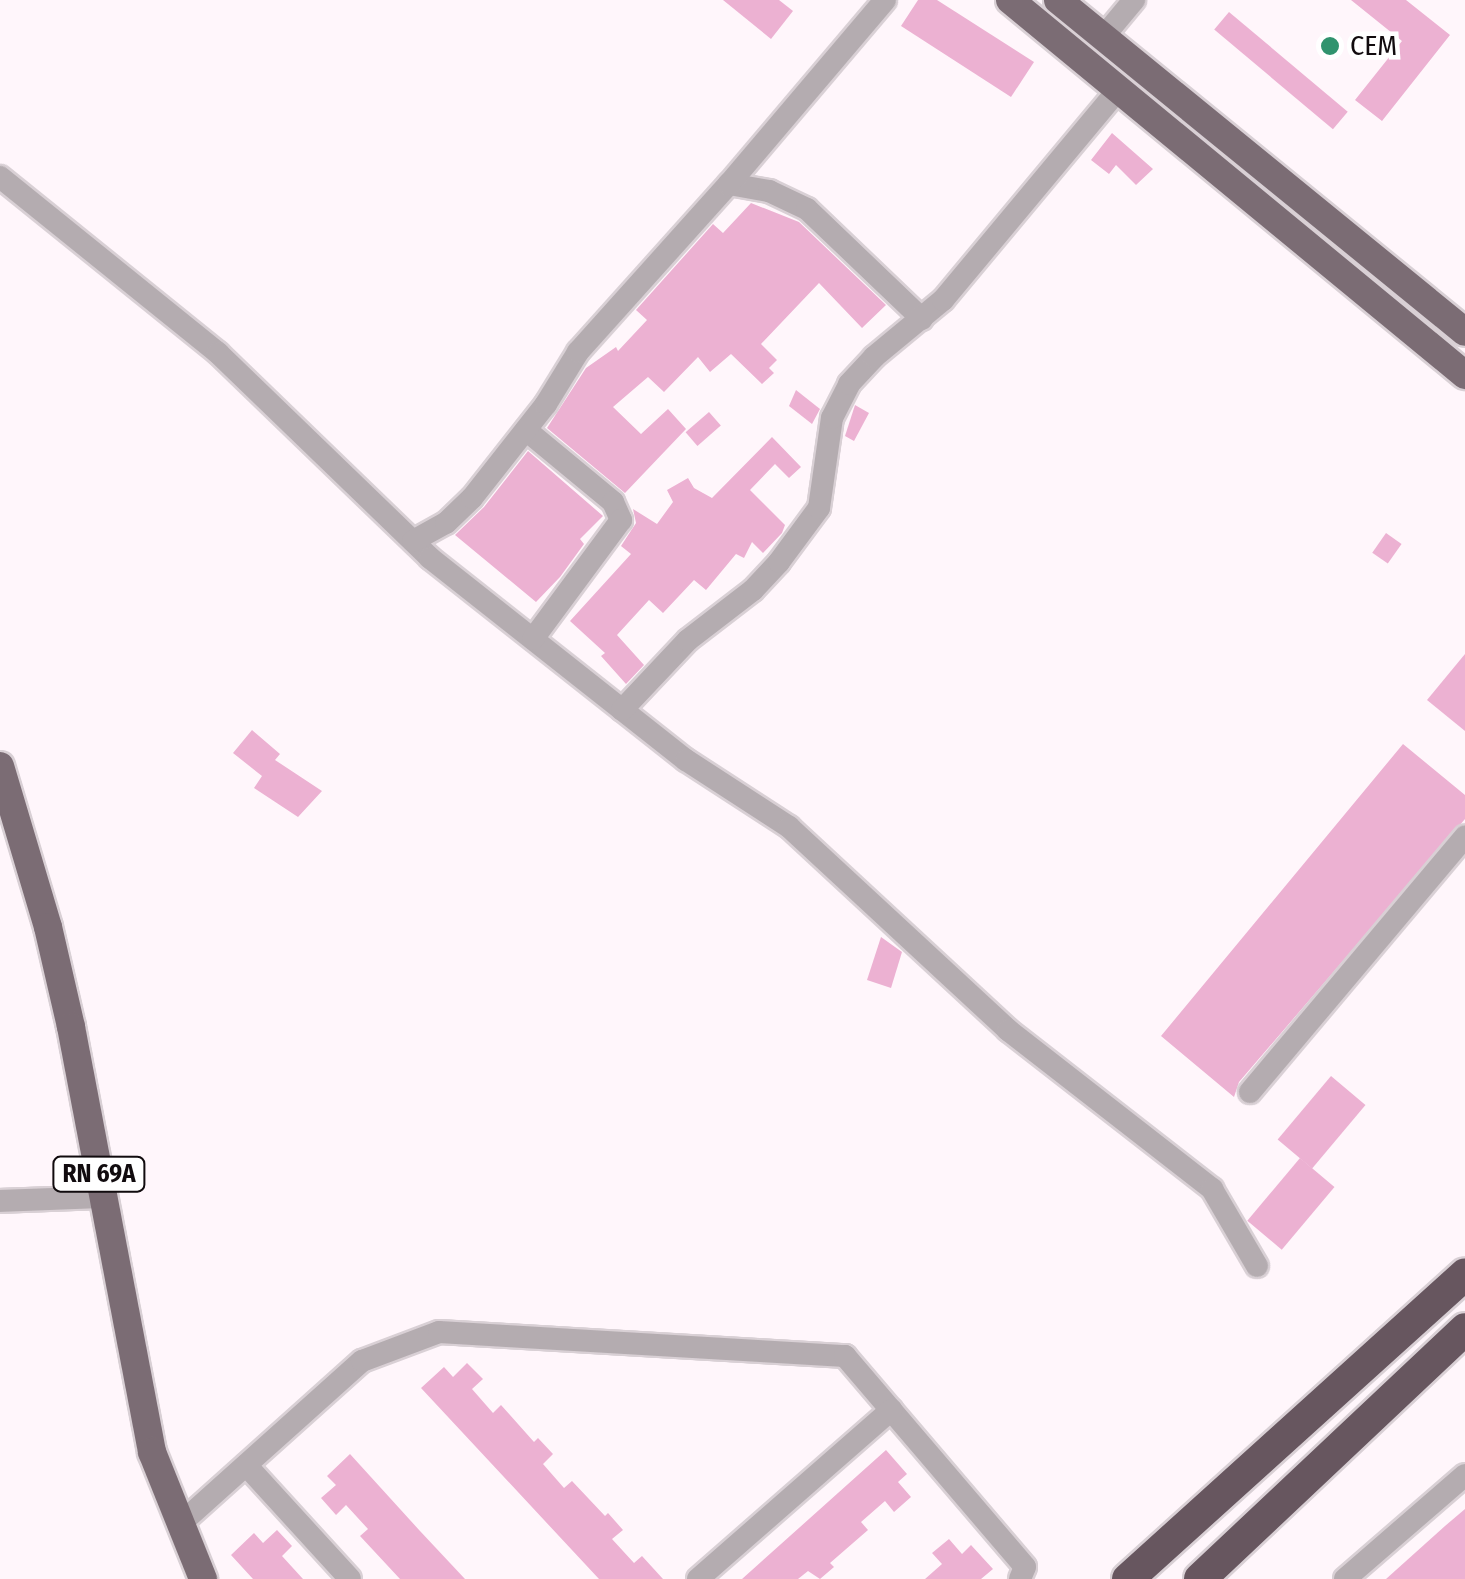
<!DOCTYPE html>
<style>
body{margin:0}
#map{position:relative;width:1465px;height:1579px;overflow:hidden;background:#fff6fb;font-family:"Fira Sans Condensed",sans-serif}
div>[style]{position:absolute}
.building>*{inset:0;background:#ecb1d2;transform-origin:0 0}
.roads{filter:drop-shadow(2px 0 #d9d0d5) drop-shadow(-2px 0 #d9d0d5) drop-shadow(0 2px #d9d0d5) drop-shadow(0 -2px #d9d0d5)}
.minor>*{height:22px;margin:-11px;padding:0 11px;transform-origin:11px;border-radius:11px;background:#b4acb0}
.major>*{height:28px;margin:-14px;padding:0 14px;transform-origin:14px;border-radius:14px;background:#7b6c74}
.highway>*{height:32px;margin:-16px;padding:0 16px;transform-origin:16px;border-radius:16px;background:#67565f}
.dots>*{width:28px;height:28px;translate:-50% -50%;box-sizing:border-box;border:5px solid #fff;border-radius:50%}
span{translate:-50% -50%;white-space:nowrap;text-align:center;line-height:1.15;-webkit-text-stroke:9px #fff;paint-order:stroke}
.shield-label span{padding:2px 8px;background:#fff;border:2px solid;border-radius:8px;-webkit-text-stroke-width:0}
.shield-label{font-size:25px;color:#110b0e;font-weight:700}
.poi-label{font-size:28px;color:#110b0e}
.left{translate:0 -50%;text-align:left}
</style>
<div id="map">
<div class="building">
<i style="clip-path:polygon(723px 0,779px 0,793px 11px,771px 39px)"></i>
<i style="clip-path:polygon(918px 0,937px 0,1034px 62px,1011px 97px,901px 26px)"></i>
<i style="clip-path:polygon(1351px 0,1406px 0,1450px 35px,1382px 121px,1355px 100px,1402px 41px)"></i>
<i style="left:1229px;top:12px;width:155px;height:23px;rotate:40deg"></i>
<i style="clip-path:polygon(1112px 133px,1153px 169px,1136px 185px,1116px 165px,1109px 174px,1091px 160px)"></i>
<i style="clip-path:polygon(751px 203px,799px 222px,886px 305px,862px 328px,819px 283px,761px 344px,777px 360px,769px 368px,774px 373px,762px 384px,731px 354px,710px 372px,698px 357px,664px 392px,648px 377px,613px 407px,641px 434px,668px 409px,686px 429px,625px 493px,547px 428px,586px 368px,616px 347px,618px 351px,647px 320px,636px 310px,713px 224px,723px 233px)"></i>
<i style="clip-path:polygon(796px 390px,820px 409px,812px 424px,789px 406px)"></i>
<i style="clip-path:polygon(855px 405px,869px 413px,854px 441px,845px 436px)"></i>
<i style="left:709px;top:412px;width:18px;height:31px;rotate:49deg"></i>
<i style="clip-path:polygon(772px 437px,801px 467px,789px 478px,775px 464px,750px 490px,785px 525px,782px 533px,763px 553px,752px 542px,744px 558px,736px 554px,706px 590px,694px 580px,663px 613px,649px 600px,617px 635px,644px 665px,626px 684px,601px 656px,605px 653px,570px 621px,631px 554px,621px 546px,636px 523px,633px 509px,657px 524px,673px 502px,667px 490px,688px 478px,694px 488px,712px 498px)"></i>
<i style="clip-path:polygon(528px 451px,603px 516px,580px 539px,584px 544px,560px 577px,536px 602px,455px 535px,484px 507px)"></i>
<i style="left:1386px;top:533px;width:19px;height:24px;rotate:35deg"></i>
<i style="clip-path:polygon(1465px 654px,1465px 731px,1427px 700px)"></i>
<i style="clip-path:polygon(252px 730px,280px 754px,275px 760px,322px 791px,298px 817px,254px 788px,262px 776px,233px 753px)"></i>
<i style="clip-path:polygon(1403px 744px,1465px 795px,1465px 819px,1239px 1082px,1234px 1097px,1161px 1036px)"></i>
<i style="clip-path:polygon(881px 937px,902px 952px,891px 988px,867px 980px)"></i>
<i style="left:1331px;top:1076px;width:45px;height:83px;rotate:40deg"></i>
<i style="left:1300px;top:1158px;width:45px;height:82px;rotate:40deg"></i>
<i style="clip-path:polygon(467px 1363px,483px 1379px,472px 1389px,493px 1413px,501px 1405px,534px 1442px,538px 1438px,553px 1454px,543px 1464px,564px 1488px,572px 1481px,605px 1516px,608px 1513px,623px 1530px,612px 1539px,634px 1563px,642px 1556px,663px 1579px,599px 1579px,421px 1388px,444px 1367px,453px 1377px)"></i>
<i style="clip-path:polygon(886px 1450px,907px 1474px,898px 1482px,911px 1497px,894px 1512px,885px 1501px,861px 1522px,868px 1530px,830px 1563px,834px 1567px,820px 1579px,808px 1571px,798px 1579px,742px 1579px)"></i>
<i style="clip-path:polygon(350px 1454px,420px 1531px,465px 1579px,400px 1579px,360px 1536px,368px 1529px,346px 1505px,336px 1515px,321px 1498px,336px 1485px,327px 1476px)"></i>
<i style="clip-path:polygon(1465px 1509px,1465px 1579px,1386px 1579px,1445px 1526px)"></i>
<i style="clip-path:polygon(277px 1530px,292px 1546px,282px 1556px,303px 1579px,253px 1579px,231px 1555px,254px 1533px,263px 1543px)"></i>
<i style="clip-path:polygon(949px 1539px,962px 1554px,971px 1545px,993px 1569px,981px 1579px,925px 1579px,942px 1564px,932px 1553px)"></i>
</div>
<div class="roads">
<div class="minor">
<i style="left:1104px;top:36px;width:47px;rotate:-50.2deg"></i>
<i style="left:0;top:177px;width:280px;rotate:38.9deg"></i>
<i style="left:218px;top:353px;width:295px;rotate:44deg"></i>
<i style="left:430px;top:558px;width:326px;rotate:38.3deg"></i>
<i style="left:686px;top:760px;width:123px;rotate:33deg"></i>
<i style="left:789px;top:827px;width:299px;rotate:42.8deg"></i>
<i style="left:1008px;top:1030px;width:259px;rotate:37.9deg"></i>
<i style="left:1212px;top:1189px;width:89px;rotate:59.7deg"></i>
<i style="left:729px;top:184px;width:41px;rotate:9.9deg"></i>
<i style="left:769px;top:191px;width:42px;rotate:25.3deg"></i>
<i style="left:807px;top:209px;width:159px;rotate:43.7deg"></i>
<i style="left:526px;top:430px;width:113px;rotate:39.6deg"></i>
<i style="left:613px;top:502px;width:20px;rotate:66deg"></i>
<i style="left:621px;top:520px;width:148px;rotate:126.5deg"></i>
<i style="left:413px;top:541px;width:38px;rotate:-29deg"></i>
<i style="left:446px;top:523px;width:36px;rotate:-44deg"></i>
<i style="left:472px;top:498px;width:120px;rotate:-51.8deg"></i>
<i style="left:546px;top:404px;width:61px;rotate:-58.4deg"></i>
<i style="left:578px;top:352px;width:226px;rotate:-48.1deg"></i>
<i style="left:729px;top:184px;width:241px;rotate:-49.7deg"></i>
<i style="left:622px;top:710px;width:96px;rotate:-46.7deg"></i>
<i style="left:688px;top:640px;width:82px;rotate:-37.6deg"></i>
<i style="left:753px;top:590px;width:38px;rotate:-47deg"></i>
<i style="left:779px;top:562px;width:67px;rotate:-53.5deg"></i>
<i style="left:819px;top:508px;width:91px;rotate:-81.8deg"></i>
<i style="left:832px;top:418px;width:38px;rotate:-63deg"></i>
<i style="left:849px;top:384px;width:37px;rotate:-47deg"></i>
<i style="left:874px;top:357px;width:89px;rotate:-39.6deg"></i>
<i style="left:943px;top:300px;width:275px;rotate:-50.2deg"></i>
<i style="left:1250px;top:1092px;width:334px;rotate:-49.9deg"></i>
<i style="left:0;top:1201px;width:103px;rotate:-2.2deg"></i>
<i style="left:246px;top:1465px;width:154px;rotate:47.6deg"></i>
<i style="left:179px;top:1525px;width:246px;rotate:-41.9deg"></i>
<i style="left:362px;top:1361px;width:82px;rotate:-20.6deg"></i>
<i style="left:439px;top:1332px;width:407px;rotate:3.4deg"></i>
<i style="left:845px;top:1356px;width:277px;rotate:49.5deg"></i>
<i style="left:1025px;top:1567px;width:13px;rotate:113deg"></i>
<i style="left:698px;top:1579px;width:257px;rotate:-41.2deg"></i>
<i style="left:1345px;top:1579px;width:159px;rotate:-40.9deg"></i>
</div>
<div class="major">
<i style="left:1010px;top:0;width:590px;rotate:39.49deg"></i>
<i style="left:1058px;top:0;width:525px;rotate:39.2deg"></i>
<i style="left:0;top:766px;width:168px;rotate:73.4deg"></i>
<i style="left:48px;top:927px;width:103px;rotate:77deg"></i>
<i style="left:71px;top:1027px;width:433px;rotate:79.2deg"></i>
<i style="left:152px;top:1452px;width:137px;rotate:68.1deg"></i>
</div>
<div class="highway">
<i style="left:1128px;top:1579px;width:454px;rotate:-42.1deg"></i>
<i style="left:1200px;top:1579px;width:364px;rotate:-43.3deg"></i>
</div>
</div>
<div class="dots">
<i style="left:1330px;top:46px;background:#30936e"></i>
</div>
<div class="shield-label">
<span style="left:99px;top:1174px">RN 69A</span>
</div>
<div class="poi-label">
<span class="left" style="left:1350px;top:46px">CEM</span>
</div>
</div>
